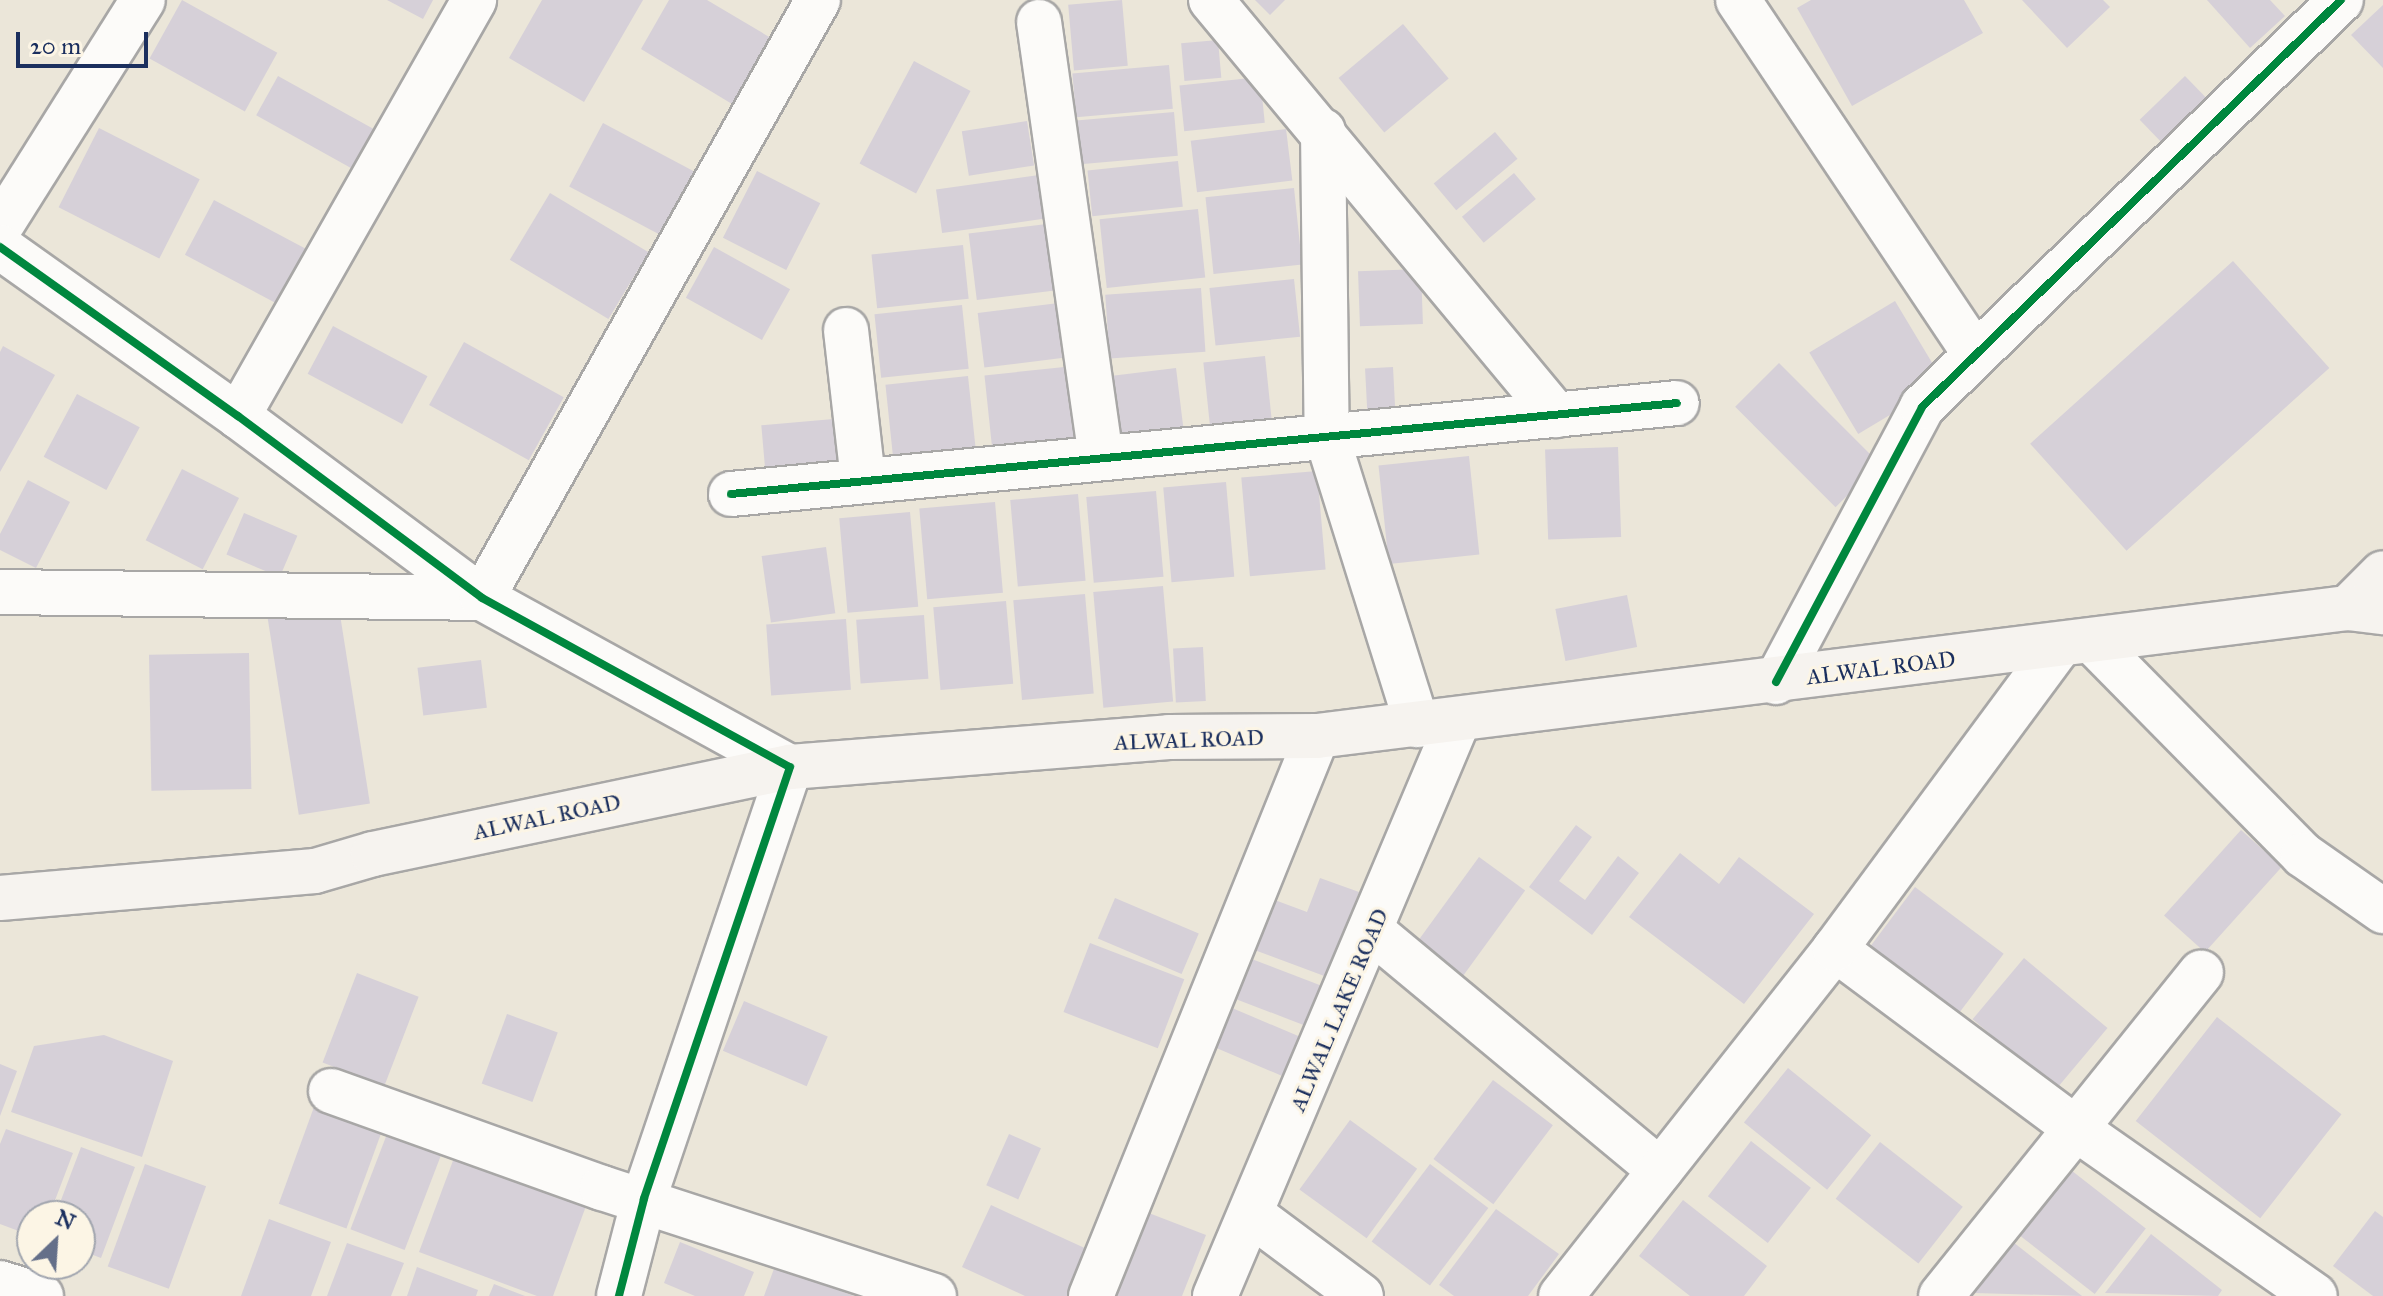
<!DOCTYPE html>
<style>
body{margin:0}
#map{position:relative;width:2383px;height:1296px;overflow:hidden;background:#ebe6d9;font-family:"IM FELL Great Primer",serif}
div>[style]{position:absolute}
.building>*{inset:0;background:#d6d0d8;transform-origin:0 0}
.roads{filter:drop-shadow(2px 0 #a8a7a6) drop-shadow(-2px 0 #a8a7a6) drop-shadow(0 2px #a8a7a6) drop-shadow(0 -2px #a8a7a6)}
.street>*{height:44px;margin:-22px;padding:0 22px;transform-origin:22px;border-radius:22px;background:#fcfbf9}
.secondary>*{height:44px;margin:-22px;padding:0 22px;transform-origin:22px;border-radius:22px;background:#f6f3ef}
.cycleway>*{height:8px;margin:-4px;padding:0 4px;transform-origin:4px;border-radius:4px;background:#00873e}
span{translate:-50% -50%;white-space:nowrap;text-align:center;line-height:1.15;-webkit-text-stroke:6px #fcf5e5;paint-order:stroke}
.street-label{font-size:22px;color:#1b2f5e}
.north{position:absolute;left:16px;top:1200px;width:80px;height:80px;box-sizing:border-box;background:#fcf5e5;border:2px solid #a2a6af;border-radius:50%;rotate:25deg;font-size:22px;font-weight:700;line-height:32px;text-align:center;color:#1b2f5e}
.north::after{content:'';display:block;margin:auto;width:28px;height:36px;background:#646f89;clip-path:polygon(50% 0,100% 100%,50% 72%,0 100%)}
.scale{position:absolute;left:16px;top:32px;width:132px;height:36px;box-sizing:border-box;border:4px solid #1b2f5e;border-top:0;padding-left:10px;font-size:24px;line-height:28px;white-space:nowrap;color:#1b2f5e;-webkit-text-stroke:6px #fcf5e5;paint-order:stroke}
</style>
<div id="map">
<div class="building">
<i style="left:182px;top:0;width:109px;height:67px;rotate:29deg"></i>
<i style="clip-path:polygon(387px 0,433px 0,423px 19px)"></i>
<i style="clip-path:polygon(542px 0,643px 0,584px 102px,509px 58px)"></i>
<i style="clip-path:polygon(669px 0,707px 0,776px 41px,737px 107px,641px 49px)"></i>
<i style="left:1122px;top:0;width:66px;height:54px;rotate:85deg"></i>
<i style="clip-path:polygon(1255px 0,1285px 0,1270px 15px)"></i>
<i style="clip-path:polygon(1811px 0,1964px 0,1983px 33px,1852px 106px,1797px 8px)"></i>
<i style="clip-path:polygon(2022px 0,2103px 0,2110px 7px,2067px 48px)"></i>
<i style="clip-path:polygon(2207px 0,2270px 0,2285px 16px,2250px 48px)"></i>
<i style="clip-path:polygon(2383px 5px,2383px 68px,2351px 35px)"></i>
<i style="left:1403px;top:24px;width:71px;height:84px;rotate:50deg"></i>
<i style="left:1218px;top:40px;width:38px;height:37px;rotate:85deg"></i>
<i style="left:914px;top:61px;width:64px;height:116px;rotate:28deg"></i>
<i style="left:1169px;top:65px;width:44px;height:97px;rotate:85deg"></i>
<i style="left:278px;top:76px;width:114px;height:45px;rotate:29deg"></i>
<i style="left:2185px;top:76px;width:47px;height:63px;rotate:46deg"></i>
<i style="left:1260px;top:77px;width:46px;height:81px;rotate:84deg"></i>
<i style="left:1174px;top:112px;width:44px;height:98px;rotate:85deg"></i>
<i style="left:1027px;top:121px;width:45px;height:66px;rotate:81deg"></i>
<i style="left:603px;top:123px;width:106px;height:72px;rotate:28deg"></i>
<i style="left:99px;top:128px;width:113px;height:89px;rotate:27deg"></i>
<i style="left:1286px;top:129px;width:52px;height:96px;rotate:83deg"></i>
<i style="left:1495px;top:132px;width:35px;height:80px;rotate:50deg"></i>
<i style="left:1178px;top:161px;width:46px;height:91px;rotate:84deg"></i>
<i style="left:757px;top:171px;width:71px;height:75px;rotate:27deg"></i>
<i style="left:1514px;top:173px;width:34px;height:68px;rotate:50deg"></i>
<i style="left:1039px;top:175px;width:44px;height:104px;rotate:82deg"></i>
<i style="left:1294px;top:188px;width:77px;height:89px;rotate:84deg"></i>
<i style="left:550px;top:193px;width:115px;height:78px;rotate:31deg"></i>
<i style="left:214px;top:200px;width:114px;height:62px;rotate:28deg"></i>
<i style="left:1198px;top:209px;width:69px;height:99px;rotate:84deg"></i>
<i style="left:1055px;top:223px;width:67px;height:87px;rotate:83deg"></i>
<i style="left:963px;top:245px;width:54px;height:92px;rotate:84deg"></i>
<i style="left:714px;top:247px;width:87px;height:58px;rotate:29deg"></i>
<i style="left:2233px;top:261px;width:144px;height:273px;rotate:48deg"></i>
<i style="left:1421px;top:269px;width:55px;height:63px;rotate:88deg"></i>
<i style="left:1294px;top:279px;width:58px;height:85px;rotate:84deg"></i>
<i style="left:1201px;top:288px;width:64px;height:96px;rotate:86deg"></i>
<i style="left:1895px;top:301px;width:95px;height:100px;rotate:59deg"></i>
<i style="left:1067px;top:302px;width:55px;height:90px;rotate:83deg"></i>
<i style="left:962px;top:305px;width:64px;height:88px;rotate:84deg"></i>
<i style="left:333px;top:326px;width:107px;height:54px;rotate:28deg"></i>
<i style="left:464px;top:342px;width:114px;height:72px;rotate:29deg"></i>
<i style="clip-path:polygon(3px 346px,55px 375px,0 472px,0 352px)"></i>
<i style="left:1265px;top:356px;width:64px;height:62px;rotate:84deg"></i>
<i style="left:1779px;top:363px;width:142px;height:62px;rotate:45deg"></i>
<i style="left:1074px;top:366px;width:71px;height:90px;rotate:84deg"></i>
<i style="left:1393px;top:367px;width:41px;height:28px;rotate:87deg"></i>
<i style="left:1176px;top:368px;width:61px;height:70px;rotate:83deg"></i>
<i style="left:968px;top:376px;width:72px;height:83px;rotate:84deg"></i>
<i style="left:77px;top:394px;width:71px;height:71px;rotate:28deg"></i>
<i style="left:845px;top:418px;width:45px;height:84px;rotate:85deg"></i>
<i style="left:1618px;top:447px;width:90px;height:73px;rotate:88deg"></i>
<i style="left:1469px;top:456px;width:99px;height:91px;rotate:84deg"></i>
<i style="left:182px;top:469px;width:64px;height:80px;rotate:27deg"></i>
<i style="left:1317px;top:471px;width:99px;height:76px;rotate:85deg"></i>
<i style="clip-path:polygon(28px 480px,70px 502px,36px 568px,0 550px,0 534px)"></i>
<i style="left:1226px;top:482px;width:95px;height:63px;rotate:85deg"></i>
<i style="left:1156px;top:491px;width:86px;height:70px;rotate:85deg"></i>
<i style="left:1078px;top:494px;width:87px;height:68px;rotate:85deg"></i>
<i style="left:995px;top:502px;width:91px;height:76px;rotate:85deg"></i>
<i style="left:910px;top:512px;width:95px;height:71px;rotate:85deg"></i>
<i style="left:244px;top:513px;width:58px;height:45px;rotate:23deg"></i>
<i style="left:826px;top:547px;width:67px;height:65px;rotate:82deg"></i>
<i style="left:1163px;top:586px;width:116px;height:70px;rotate:85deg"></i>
<i style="left:1085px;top:594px;width:100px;height:72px;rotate:85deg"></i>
<i style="left:1627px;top:595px;width:53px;height:73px;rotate:79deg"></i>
<i style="left:1006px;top:601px;width:83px;height:73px;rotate:85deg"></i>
<i style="left:338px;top:602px;width:204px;height:72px;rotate:81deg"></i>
<i style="left:924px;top:615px;width:64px;height:68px;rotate:86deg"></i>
<i style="left:846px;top:619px;width:71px;height:80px;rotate:86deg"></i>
<i style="left:1203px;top:647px;width:54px;height:30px;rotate:87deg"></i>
<i style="left:249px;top:653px;width:136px;height:100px;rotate:89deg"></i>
<i style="left:481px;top:660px;width:48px;height:64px;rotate:83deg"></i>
<i style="clip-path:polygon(1576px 825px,1592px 837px,1559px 881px,1585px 900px,1618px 856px,1639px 873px,1592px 935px,1529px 887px)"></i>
<i style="left:2241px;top:830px;width:55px;height:115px;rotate:42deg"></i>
<i style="clip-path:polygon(1680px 853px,1719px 884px,1739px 857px,1814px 914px,1744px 1004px,1629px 917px)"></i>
<i style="left:1479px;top:857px;width:57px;height:111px;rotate:36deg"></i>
<i style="clip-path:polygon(1320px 878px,1359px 892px,1327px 977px,1241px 945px,1259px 894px,1307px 912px)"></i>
<i style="left:1915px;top:887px;width:111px;height:75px;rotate:37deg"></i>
<i style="left:1115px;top:898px;width:91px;height:44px;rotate:23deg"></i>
<i style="left:1090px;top:943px;width:101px;height:74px;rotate:21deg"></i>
<i style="left:1236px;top:953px;width:93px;height:43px;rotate:21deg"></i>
<i style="left:2024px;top:958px;width:109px;height:80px;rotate:40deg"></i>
<i style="left:357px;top:973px;width:66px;height:96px;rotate:21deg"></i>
<i style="left:744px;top:1001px;width:91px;height:54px;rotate:23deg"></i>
<i style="left:1225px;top:1005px;width:93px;height:43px;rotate:23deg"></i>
<i style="left:507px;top:1014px;width:54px;height:74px;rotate:20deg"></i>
<i style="left:2217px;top:1017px;width:158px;height:132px;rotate:38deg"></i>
<i style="clip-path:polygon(104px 1035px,173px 1061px,142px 1157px,11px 1112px,34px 1046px)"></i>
<i style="clip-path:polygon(0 1064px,17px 1071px,0 1116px)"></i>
<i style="left:1788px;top:1068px;width:107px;height:70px;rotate:39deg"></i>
<i style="left:1493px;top:1080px;width:75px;height:99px;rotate:37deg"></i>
<i style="left:314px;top:1107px;width:72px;height:103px;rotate:20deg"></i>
<i style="left:1350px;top:1120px;width:83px;height:86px;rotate:36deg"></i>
<i style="clip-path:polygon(6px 1129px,73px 1153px,49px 1216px,32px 1216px,32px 1236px,0 1224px,0 1144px)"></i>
<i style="left:387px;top:1134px;width:58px;height:102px;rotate:21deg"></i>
<i style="left:1009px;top:1134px;width:35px;height:56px;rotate:24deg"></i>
<i style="left:1751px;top:1141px;width:76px;height:70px;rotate:38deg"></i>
<i style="left:1880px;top:1142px;width:105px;height:72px;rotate:38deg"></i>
<i style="clip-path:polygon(81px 1147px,135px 1167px,101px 1258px,80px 1250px,80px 1216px,55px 1216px)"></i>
<i style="clip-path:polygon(454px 1158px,586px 1206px,553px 1296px,537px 1296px,419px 1252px)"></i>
<i style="left:145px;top:1164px;width:65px;height:109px;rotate:20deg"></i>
<i style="left:1430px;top:1164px;width:73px;height:97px;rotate:37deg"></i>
<i style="left:2067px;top:1167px;width:100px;height:83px;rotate:38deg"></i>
<i style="clip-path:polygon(1683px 1200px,1767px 1266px,1744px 1296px,1690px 1296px,1639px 1256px)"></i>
<i style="clip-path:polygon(991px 1205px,1089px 1250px,1068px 1296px,1025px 1296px,962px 1267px)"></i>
<i style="clip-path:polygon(1496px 1209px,1559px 1254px,1528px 1296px,1454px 1296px,1439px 1285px)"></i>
<i style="clip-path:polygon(1141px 1210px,1206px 1235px,1182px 1296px,1108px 1296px)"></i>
<i style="clip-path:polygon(2375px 1211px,2383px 1217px,2383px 1296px,2373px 1296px,2333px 1266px)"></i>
<i style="clip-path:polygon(269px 1219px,331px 1242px,311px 1296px,241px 1296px)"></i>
<i style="clip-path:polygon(2151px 1234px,2222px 1290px,2218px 1296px,2105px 1293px)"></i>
<i style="clip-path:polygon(680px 1242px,754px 1272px,744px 1296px,695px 1296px,664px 1283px)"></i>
<i style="clip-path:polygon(2013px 1242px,2082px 1296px,1974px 1293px)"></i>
<i style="clip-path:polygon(347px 1243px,404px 1263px,391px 1296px,327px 1296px)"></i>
<i style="clip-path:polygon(775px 1266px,854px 1296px,764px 1296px)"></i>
<i style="clip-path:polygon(417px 1267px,478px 1290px,476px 1296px,407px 1296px)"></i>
<i style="clip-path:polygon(494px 1284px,525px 1296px,489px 1296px)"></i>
</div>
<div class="roads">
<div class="street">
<i style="left:1211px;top:0;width:540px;rotate:50.26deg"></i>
<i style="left:1738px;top:0;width:426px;rotate:56.2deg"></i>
<i style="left:1039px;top:22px;width:438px;rotate:81.9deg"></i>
<i style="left:1323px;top:131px;width:306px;rotate:89.3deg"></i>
<i style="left:1327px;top:437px;width:302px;rotate:72.6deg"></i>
<i style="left:0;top:227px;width:268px;rotate:-57.8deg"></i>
<i style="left:0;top:247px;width:292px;rotate:35.4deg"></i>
<i style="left:238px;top:416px;width:304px;rotate:36.7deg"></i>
<i style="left:482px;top:598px;width:351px;rotate:28.8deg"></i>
<i style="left:790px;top:767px;width:456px;rotate:108.7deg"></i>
<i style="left:644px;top:1199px;width:100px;rotate:104.5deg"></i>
<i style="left:846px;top:330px;width:151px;rotate:83.5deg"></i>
<i style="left:238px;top:416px;width:478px;rotate:-60.4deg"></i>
<i style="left:731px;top:494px;width:950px;rotate:-5.49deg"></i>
<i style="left:0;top:592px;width:482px;rotate:0.7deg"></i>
<i style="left:482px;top:598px;width:686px;rotate:-60.67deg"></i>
<i style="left:2094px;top:643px;width:298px;rotate:45.4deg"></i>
<i style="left:2303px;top:855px;width:98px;rotate:35deg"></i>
<i style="left:1776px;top:682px;width:311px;rotate:-62deg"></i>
<i style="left:1922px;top:407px;width:584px;rotate:-44.17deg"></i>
<i style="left:1373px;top:932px;width:373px;rotate:39.7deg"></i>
<i style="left:1835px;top:949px;width:303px;rotate:36.7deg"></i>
<i style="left:2078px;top:1130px;width:289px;rotate:35deg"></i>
<i style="left:331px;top:1091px;width:288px;rotate:19.7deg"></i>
<i style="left:602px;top:1188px;width:349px;rotate:18deg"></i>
<i style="left:1251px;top:1214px;width:137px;rotate:36.7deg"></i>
<i style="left:0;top:1283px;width:43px;rotate:17.6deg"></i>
<i style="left:1091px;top:1296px;width:604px;rotate:-68.02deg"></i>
<i style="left:1215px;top:1296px;width:624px;rotate:-67.09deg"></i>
<i style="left:1561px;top:1296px;width:442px;rotate:-51.7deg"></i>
<i style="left:1835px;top:949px;width:378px;rotate:-53.5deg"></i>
<i style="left:1941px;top:1296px;width:415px;rotate:-51.2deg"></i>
</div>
<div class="secondary">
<i style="left:2348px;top:608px;width:49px;rotate:-45deg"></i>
<i style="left:0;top:898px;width:316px;rotate:-4.9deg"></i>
<i style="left:315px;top:871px;width:60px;rotate:-16.3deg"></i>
<i style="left:373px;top:854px;width:426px;rotate:-11.8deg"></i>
<i style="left:790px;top:767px;width:380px;rotate:-4.5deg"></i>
<i style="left:1169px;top:737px;width:148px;rotate:-0.4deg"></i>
<i style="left:1317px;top:736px;width:1039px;rotate:-7.08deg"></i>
<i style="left:2348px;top:608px;width:35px;rotate:7deg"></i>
</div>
</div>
<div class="cycleway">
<i style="left:0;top:247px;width:292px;rotate:35.4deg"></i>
<i style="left:238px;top:416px;width:304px;rotate:36.7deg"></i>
<i style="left:482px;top:598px;width:351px;rotate:28.8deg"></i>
<i style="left:790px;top:767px;width:456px;rotate:108.7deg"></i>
<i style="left:644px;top:1199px;width:100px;rotate:104.5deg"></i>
<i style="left:731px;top:494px;width:950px;rotate:-5.49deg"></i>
<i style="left:1776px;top:682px;width:311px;rotate:-62deg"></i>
<i style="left:1922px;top:407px;width:584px;rotate:-44.17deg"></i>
</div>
<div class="street-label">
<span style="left:1881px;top:668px;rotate:-7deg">ALWAL ROAD</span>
<span style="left:1189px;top:740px;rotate:-2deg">ALWAL ROAD</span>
<span style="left:547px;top:817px;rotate:-12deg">ALWAL ROAD</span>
<span style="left:1339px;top:1010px;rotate:-67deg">ALWAL LAKE ROAD</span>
</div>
<div class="north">N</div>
<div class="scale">20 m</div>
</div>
